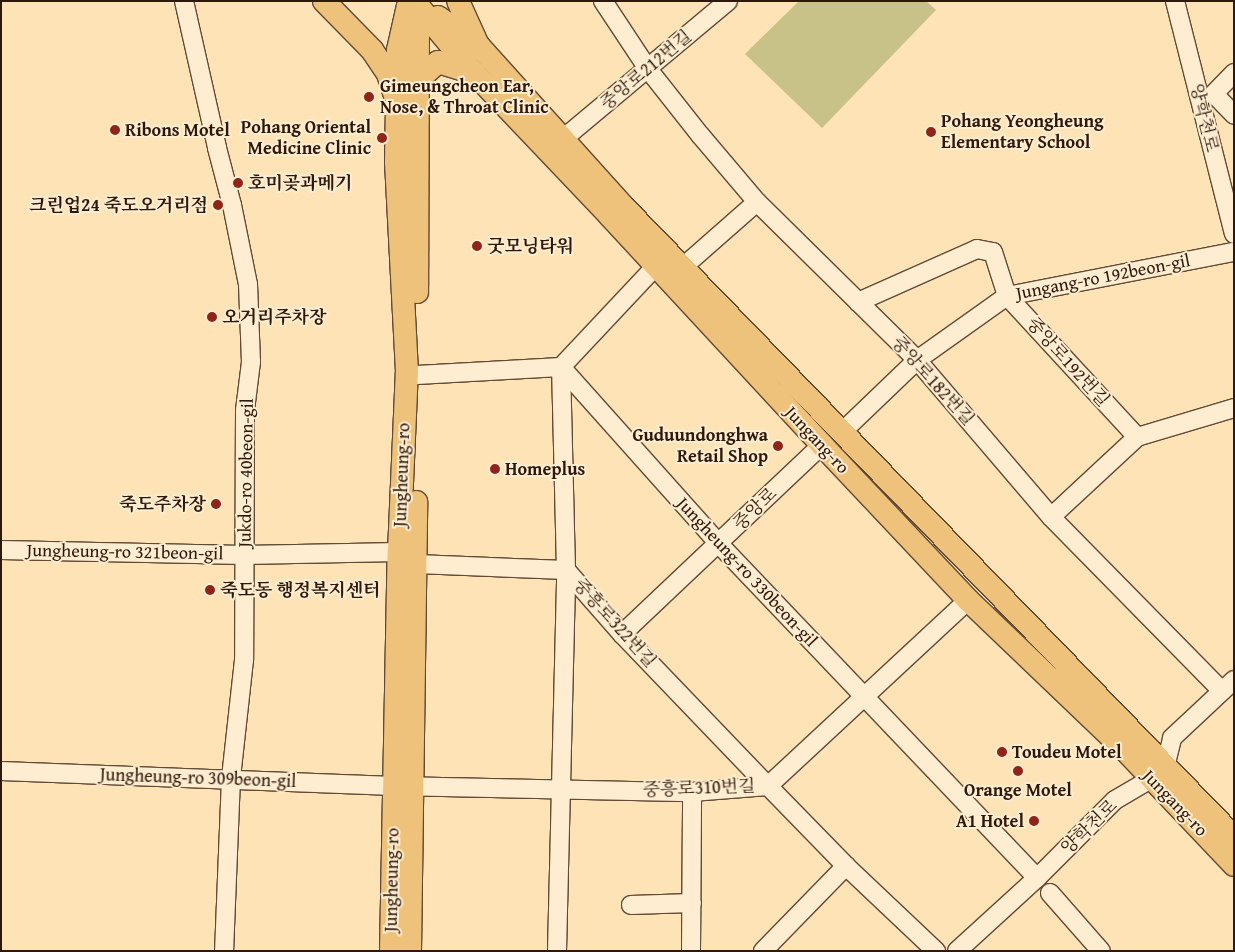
<!DOCTYPE html>
<meta charset="utf-8">
<style>
body{margin:0}
#map{position:relative;width:1235px;height:952px;overflow:hidden;background:#fee3b6;font-family:"Gentium Book Plus","Noto Serif KR",serif}
div>[style]{position:absolute}
.green>*{inset:0;background:#c8c188}
.roads{filter:drop-shadow(1px 0 #624a36) drop-shadow(-1px 0 #624a36) drop-shadow(0 1px #624a36) drop-shadow(0 -1px #624a36)}
.minor>*{height:18px;margin:-9px;padding:0 9px;transform-origin:9px;border-radius:9px;background:#feedd0}
.major>*{height:22px;margin:-11px;padding:0 11px;transform-origin:11px;border-radius:11px;background:#efc27b}
.dots>*{width:14px;height:14px;translate:-50% -50%;box-sizing:border-box;border:2px solid #feedd0;border-radius:50%}
span{translate:-50% -50%;white-space:nowrap;text-align:center;line-height:1.15;-webkit-text-stroke:4px #feedd0;paint-order:stroke}
.street-label{font-size:18px;color:#2e170b}
.poi-label{font-size:18px;color:#2e170b;font-weight:700}
.left{translate:0 -50%;text-align:left}
.right{translate:-100% -50%;text-align:right}
.frame{position:absolute;inset:0;border:2px solid #2e170b;pointer-events:none}
</style>
<div id="map">
<div class="green">
<i style="clip-path:polygon(799px 1px,926px 1px,936px 10px,822px 128px,745px 54px)"></i>
</div>
<div class="roads">
<div class="minor">
<i style="left:184px;top:1px;width:151px;rotate:77.3deg"></i>
<i style="left:217px;top:148px;width:59px;rotate:75.3deg"></i>
<i style="left:232px;top:205px;width:81px;rotate:78.6deg"></i>
<i style="left:248px;top:284px;width:78px;rotate:87.8deg"></i>
<i style="left:251px;top:362px;width:48px;rotate:97.1deg"></i>
<i style="left:245px;top:410px;width:250px;rotate:90.2deg"></i>
<i style="left:244px;top:660px;width:119px;rotate:96.3deg"></i>
<i style="left:231px;top:778px;width:173px;rotate:92.3deg"></i>
<i style="left:603px;top:1px;width:82px;rotate:56.5deg"></i>
<i style="left:648px;top:69px;width:85px;rotate:51.7deg"></i>
<i style="left:701px;top:136px;width:87px;rotate:49.7deg"></i>
<i style="left:757px;top:202px;width:225px;rotate:44.6deg"></i>
<i style="left:917px;top:360px;width:206px;rotate:49.5deg"></i>
<i style="left:1051px;top:517px;width:244px;rotate:45.5deg"></i>
<i style="left:1175px;top:1px;width:240px;rotate:75.8deg"></i>
<i style="left:1234px;top:73px;width:29px;rotate:134deg"></i>
<i style="left:1214px;top:94px;width:29px;rotate:46deg"></i>
<i style="left:563px;top:139px;width:215px;rotate:-39.9deg"></i>
<i style="left:683px;top:267px;width:98px;rotate:-41.3deg"></i>
<i style="left:858px;top:302px;width:130px;rotate:-24deg"></i>
<i style="left:977px;top:249px;width:16px;rotate:11deg"></i>
<i style="left:993px;top:252px;width:46px;rotate:72.3deg"></i>
<i style="left:1007px;top:296px;width:192px;rotate:47.3deg"></i>
<i style="left:561px;top:367px;width:237px;rotate:48.2deg"></i>
<i style="left:719px;top:544px;width:461px;rotate:46.4deg"></i>
<i style="left:417px;top:375px;width:144px;rotate:-3.2deg"></i>
<i style="left:842px;top:432px;width:104px;rotate:-43.8deg"></i>
<i style="left:917px;top:360px;width:110px;rotate:-35.4deg"></i>
<i style="left:1007px;top:296px;width:231px;rotate:-11deg"></i>
<i style="left:1051px;top:517px;width:117px;rotate:-42.9deg"></i>
<i style="left:1137px;top:437px;width:101px;rotate:-16.6deg"></i>
<i style="left:1px;top:550px;width:243px;rotate:1.2deg"></i>
<i style="left:244px;top:555px;width:155px;rotate:-1.1deg"></i>
<i style="left:416px;top:564px;width:150px;rotate:2.3deg"></i>
<i style="left:566px;top:570px;width:85px;rotate:48.8deg"></i>
<i style="left:622px;top:634px;width:211px;rotate:46.2deg"></i>
<i style="left:768px;top:786px;width:112px;rotate:45.7deg"></i>
<i style="left:846px;top:866px;width:124px;rotate:43.4deg"></i>
<i style="left:622px;top:634px;width:275px;rotate:-43.4deg"></i>
<i style="left:1px;top:771px;width:393px;rotate:2.2deg"></i>
<i style="left:394px;top:786px;width:298px;rotate:1.2deg"></i>
<i style="left:692px;top:792px;width:76px;rotate:-4.5deg"></i>
<i style="left:768px;top:786px;width:273px;rotate:-42.9deg"></i>
<i style="left:1050px;top:893px;width:77px;rotate:48.7deg"></i>
<i style="left:631px;top:905px;width:61px;rotate:-1.9deg"></i>
<i style="left:557px;top:951px;width:381px;rotate:-88.6deg"></i>
<i style="left:566px;top:570px;width:203px;rotate:-91.4deg"></i>
<i style="left:561px;top:367px;width:137px;rotate:-46.8deg"></i>
<i style="left:691px;top:951px;width:159px;rotate:-89.6deg"></i>
<i style="left:763px;top:951px;width:119px;rotate:-45.7deg"></i>
<i style="left:957px;top:951px;width:108px;rotate:-42.4deg"></i>
<i style="left:1037px;top:878px;width:110px;rotate:-45deg"></i>
<i style="left:1115px;top:800px;width:42px;rotate:-30.3deg"></i>
<i style="left:1151px;top:779px;width:18px;rotate:-41deg"></i>
<i style="left:1165px;top:767px;width:30px;rotate:-76deg"></i>
<i style="left:1172px;top:738px;width:85px;rotate:-43.1deg"></i>
</div>
<div class="major">
<i style="left:324px;top:1px;width:69px;rotate:45.6deg"></i>
<i style="left:372px;top:50px;width:29px;rotate:56deg"></i>
<i style="left:388px;top:74px;width:20px;rotate:72deg"></i>
<i style="left:414px;top:1px;width:94px;rotate:50.2deg"></i>
<i style="left:474px;top:73px;width:197px;rotate:46.4deg"></i>
<i style="left:610px;top:216px;width:312px;rotate:47.2deg"></i>
<i style="left:822px;top:445px;width:213px;rotate:46.7deg"></i>
<i style="left:968px;top:600px;width:214px;rotate:43.7deg"></i>
<i style="left:1123px;top:748px;width:161px;rotate:46.5deg"></i>
<i style="left:458px;top:1px;width:48px;rotate:65.6deg"></i>
<i style="left:412px;top:5px;width:24px;rotate:75deg"></i>
<i style="left:418px;top:28px;width:264px;rotate:90.2deg"></i>
<i style="left:438px;top:17px;width:50px;rotate:35.3deg"></i>
<i style="left:479px;top:46px;width:214px;rotate:48deg"></i>
<i style="left:622px;top:205px;width:880px;rotate:45.92deg"></i>
<i style="left:418px;top:80px;width:27px;rotate:-42deg"></i>
<i style="left:438px;top:62px;width:38px;rotate:17deg"></i>
<i style="left:391px;top:951px;width:399px;rotate:-88.9deg"></i>
<i style="left:399px;top:552px;width:180px;rotate:-87.5deg"></i>
<i style="left:407px;top:372px;width:210px;rotate:-93deg"></i>
<i style="left:396px;top:162px;width:58px;rotate:-89deg"></i>
<i style="left:397px;top:104px;width:54px;rotate:-88.9deg"></i>
<i style="left:398px;top:50px;width:50px;rotate:-77.3deg"></i>
<i style="left:410px;top:951px;width:449px;rotate:-89.2deg"></i>
</div>
</div>
<div class="dots">
<i style="left:369px;top:97px;background:#8f2418"></i>
<i style="left:115px;top:130px;background:#8f2418"></i>
<i style="left:931px;top:132px;background:#8f2418"></i>
<i style="left:382px;top:138px;background:#8f2418"></i>
<i style="left:238px;top:183px;background:#8f2418"></i>
<i style="left:218px;top:205px;background:#8f2418"></i>
<i style="left:477px;top:246px;background:#8f2418"></i>
<i style="left:212px;top:317px;background:#8f2418"></i>
<i style="left:778px;top:446px;background:#8f2418"></i>
<i style="left:495px;top:469px;background:#8f2418"></i>
<i style="left:216px;top:504px;background:#8f2418"></i>
<i style="left:210px;top:590px;background:#8f2418"></i>
<i style="left:1002px;top:752px;background:#8f2418"></i>
<i style="left:1018px;top:771px;background:#8f2418"></i>
<i style="left:1034px;top:821px;background:#8f2418"></i>
</div>
<div class="street-label">
<span style="left:646px;top:70px;rotate:-40deg">중앙로212번길</span>
<span style="left:1204px;top:118px;rotate:76deg">양학천로</span>
<span style="left:1103px;top:277px;rotate:-11deg">Jungang-ro 192beon-gil</span>
<span style="left:1068px;top:362px;rotate:48deg">중앙로192번길</span>
<span style="left:933px;top:381px;rotate:48deg">중앙로182번길</span>
<span style="left:817px;top:440px;rotate:47deg">Jungang-ro</span>
<span style="left:246px;top:473px;rotate:-89deg">Jukdo-ro 40beon-gil</span>
<span style="left:402px;top:475px;rotate:-88deg">Jungheung-ro</span>
<span style="left:755px;top:509px;rotate:-44deg">중앙로</span>
<span style="left:125px;top:552px;rotate:1deg">Jungheung-ro 321beon-gil</span>
<span style="left:747px;top:572px;rotate:47deg">Jungheung-ro 330beon-gil</span>
<span style="left:615px;top:623px;rotate:48deg">중흥로322번길</span>
<span style="left:198px;top:778px;rotate:2deg">Jungheung-ro 309beon-gil</span>
<span style="left:699px;top:788px;rotate:-2deg">중흥로310번길</span>
<span style="left:1175px;top:803px;rotate:46deg">Jungang-ro</span>
<span style="left:1089px;top:827px;rotate:-44deg">양학천로</span>
<span style="left:392px;top:880px;rotate:-89deg">Jungheung-ro</span>
</div>
<div class="poi-label">
<span class="left" style="left:380px;top:97px">Gimeungcheon Ear,<br>Nose, &amp; Throat Clinic</span>
<span class="left" style="left:941px;top:132px">Pohang Yeongheung<br>Elementary School</span>
<span class="right" style="left:371px;top:138px">Pohang Oriental<br>Medicine Clinic</span>
<span class="left" style="left:125px;top:130px">Ribons Motel</span>
<span class="left" style="left:248px;top:183px">호미곶과메기</span>
<span class="right" style="left:208px;top:205px">크린업24 죽도오거리점</span>
<span class="left" style="left:487px;top:246px">굿모닝타워</span>
<span class="left" style="left:222px;top:317px">오거리주차장</span>
<span class="right" style="left:768px;top:446px">Guduundonghwa<br>Retail Shop</span>
<span class="left" style="left:505px;top:469px">Homeplus</span>
<span class="right" style="left:206px;top:504px">죽도주차장</span>
<span class="left" style="left:220px;top:590px">죽도동 행정복지센터</span>
<span class="left" style="left:1012px;top:752px">Toudeu Motel</span>
<span style="left:1018px;top:790px">Orange Motel</span>
<span class="right" style="left:1024px;top:821px">A1 Hotel</span>
</div>
<div class="frame"></div>
</div>
